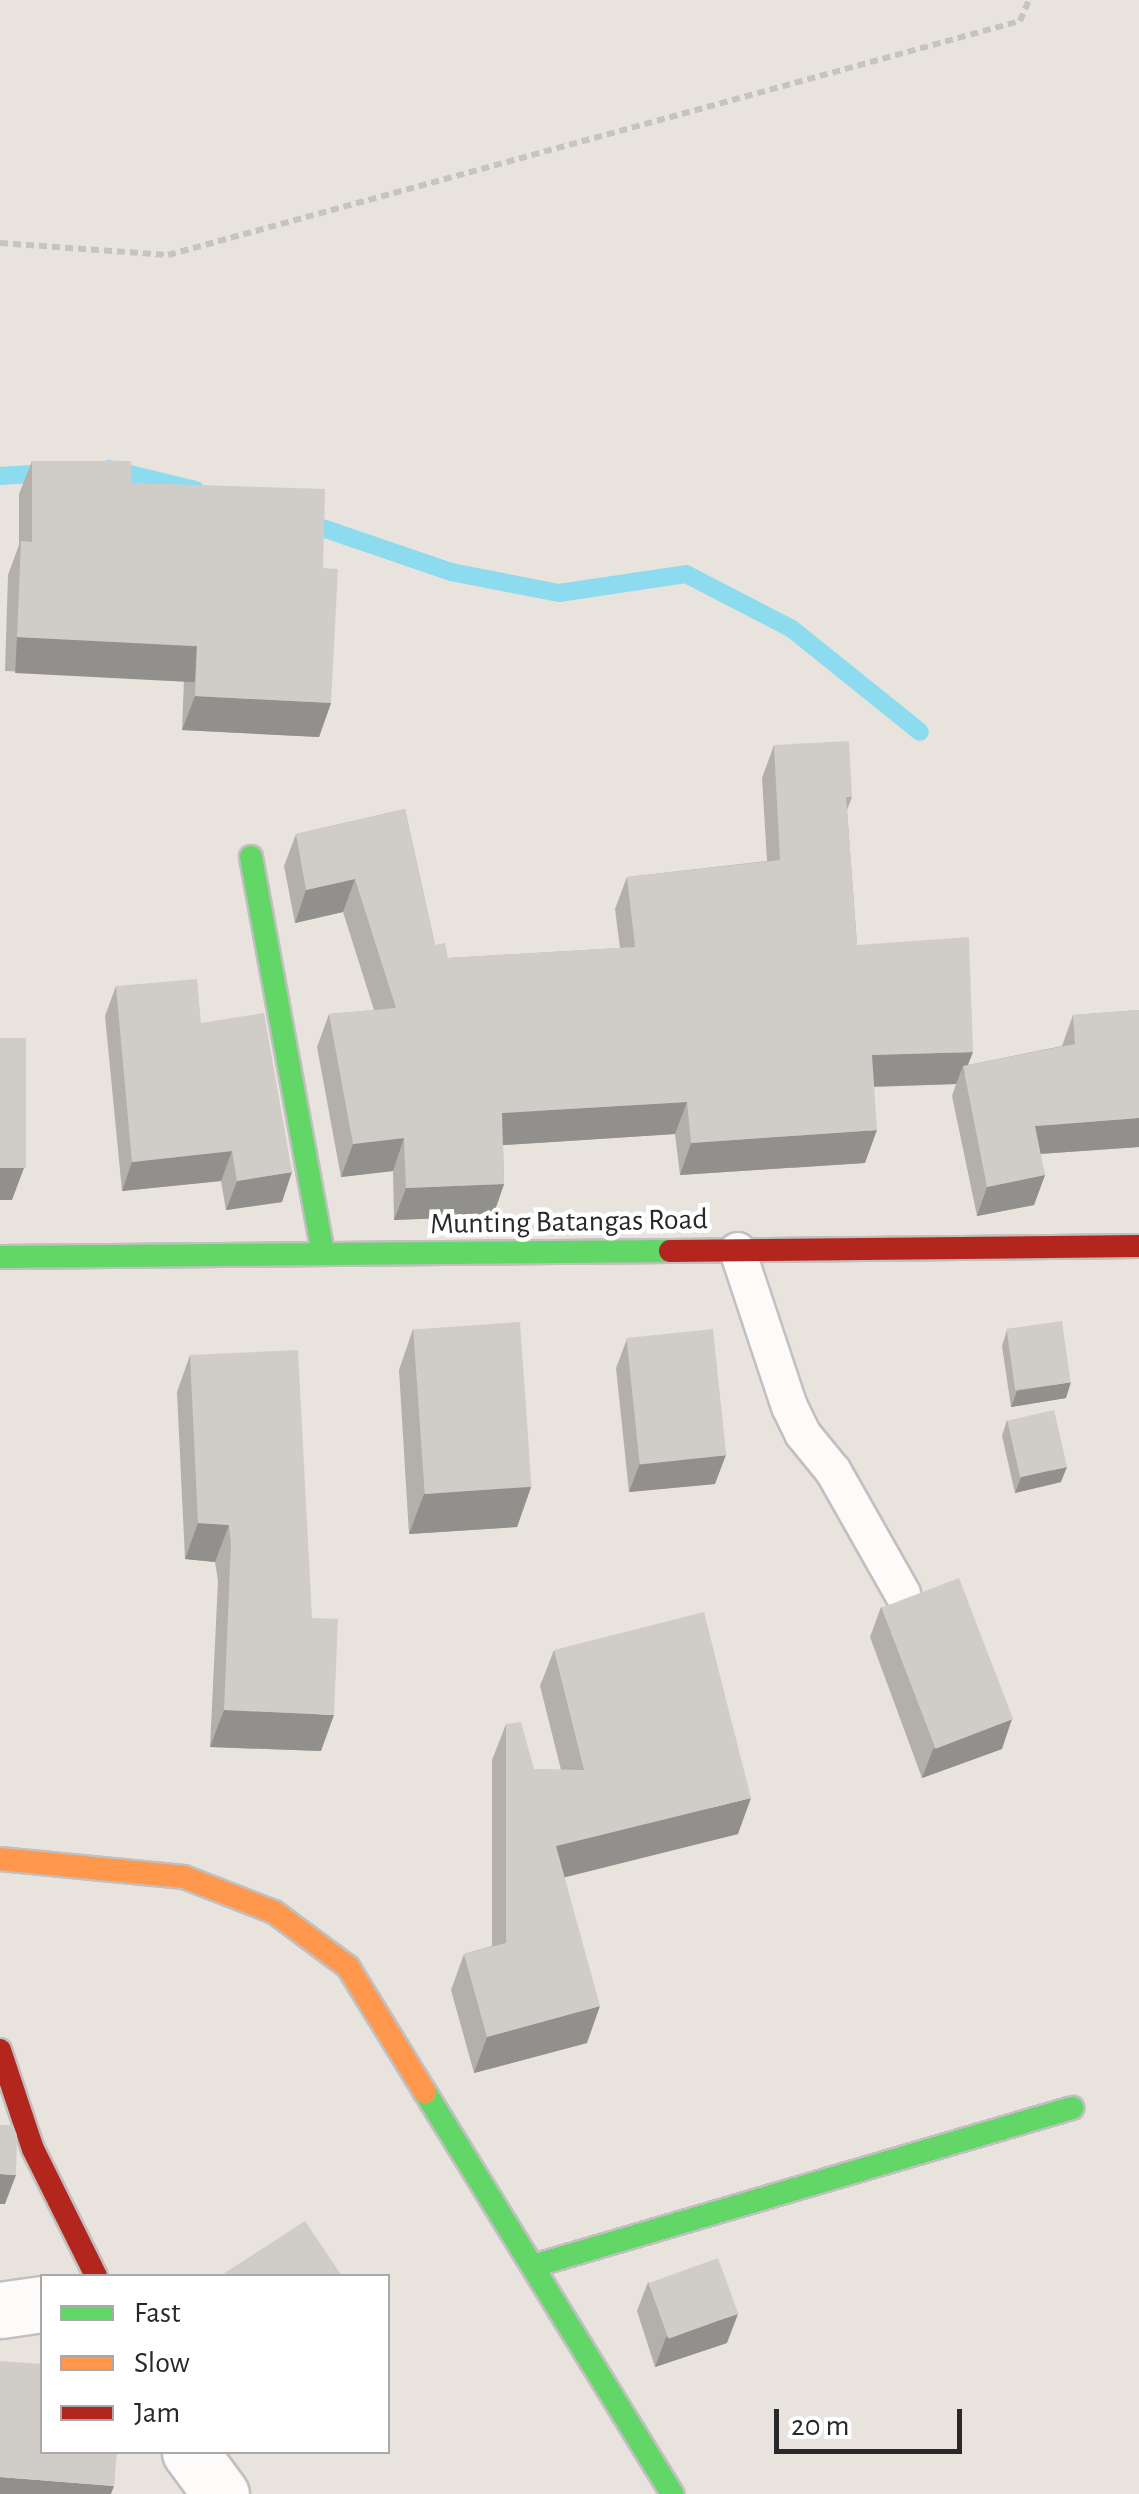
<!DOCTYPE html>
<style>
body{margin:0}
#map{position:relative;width:1139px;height:2494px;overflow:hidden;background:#e8e3dd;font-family:"Alegreya Sans",sans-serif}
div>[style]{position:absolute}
.stream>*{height:18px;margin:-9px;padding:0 9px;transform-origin:9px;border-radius:9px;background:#8cdbee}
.path>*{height:6px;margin-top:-3px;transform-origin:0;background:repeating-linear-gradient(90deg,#c4c4c3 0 8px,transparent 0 13px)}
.roads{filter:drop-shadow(2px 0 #c1bfbf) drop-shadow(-2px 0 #c1bfbf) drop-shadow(0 2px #c1bfbf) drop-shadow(0 -2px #c1bfbf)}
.lane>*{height:35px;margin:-17.5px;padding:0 17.5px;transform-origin:17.5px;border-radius:17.5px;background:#fcfbfa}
.street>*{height:55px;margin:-27.5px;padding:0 27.5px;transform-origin:27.5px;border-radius:27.5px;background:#fcfbfa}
.fast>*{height:22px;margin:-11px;padding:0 11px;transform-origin:11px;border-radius:11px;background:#63d668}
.slow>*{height:22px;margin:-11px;padding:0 11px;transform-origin:11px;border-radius:11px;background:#ff974d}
.jam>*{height:22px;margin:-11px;padding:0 11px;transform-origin:11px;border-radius:11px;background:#b3261e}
.wall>*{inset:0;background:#b3b0ac}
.shaded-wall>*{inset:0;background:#92908c;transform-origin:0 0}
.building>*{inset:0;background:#d0cdc8;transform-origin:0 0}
span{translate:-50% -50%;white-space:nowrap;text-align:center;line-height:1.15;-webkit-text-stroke:9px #fff;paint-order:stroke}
.street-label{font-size:30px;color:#292929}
.legend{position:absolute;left:40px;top:2274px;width:350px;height:180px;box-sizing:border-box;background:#fff;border:2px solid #a9a9a9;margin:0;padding:12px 18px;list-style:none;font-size:30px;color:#292929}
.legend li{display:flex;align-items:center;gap:20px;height:50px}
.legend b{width:50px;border:2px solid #a9a9a9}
.scale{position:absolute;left:774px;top:2409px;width:188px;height:45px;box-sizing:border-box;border:5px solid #292929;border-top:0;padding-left:12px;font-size:30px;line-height:35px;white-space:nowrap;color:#292929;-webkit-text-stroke:8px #fff;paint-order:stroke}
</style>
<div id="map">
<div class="stream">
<i style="left:109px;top:469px;width:89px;rotate:13.7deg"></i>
<i style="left:0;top:476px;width:48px;rotate:-3.6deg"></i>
<i style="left:302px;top:521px;width:157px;rotate:18.9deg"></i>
<i style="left:451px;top:572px;width:110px;rotate:11deg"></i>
<i style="left:559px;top:593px;width:128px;rotate:-8.5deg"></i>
<i style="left:686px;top:574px;width:119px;rotate:27.4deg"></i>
<i style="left:792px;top:629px;width:164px;rotate:38.8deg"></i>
</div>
<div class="path">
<i style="left:0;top:243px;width:168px;rotate:4.1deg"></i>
<i style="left:168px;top:255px;width:884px;rotate:-15.36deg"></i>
<i style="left:1020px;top:21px;width:23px;rotate:-67deg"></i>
</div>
<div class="roads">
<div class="lane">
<i style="left:737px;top:1250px;width:164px;rotate:71.6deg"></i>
<i style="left:789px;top:1406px;width:30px;rotate:64deg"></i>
<i style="left:802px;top:1433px;width:49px;rotate:50.8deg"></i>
<i style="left:833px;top:1471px;width:140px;rotate:60.5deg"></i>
</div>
<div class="street">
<i style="left:0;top:2310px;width:42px;rotate:-8.1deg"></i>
<i style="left:190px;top:2452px;width:52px;rotate:53.6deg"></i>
</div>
<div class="fast">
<i style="left:251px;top:857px;width:403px;rotate:79.7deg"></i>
<i style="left:0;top:1257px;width:670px;rotate:-0.51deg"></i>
<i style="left:425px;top:2092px;width:472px;rotate:58.4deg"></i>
<i style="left:533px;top:2266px;width:562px;rotate:-16.34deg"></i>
</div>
<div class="slow">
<i style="left:0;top:1859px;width:185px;rotate:5.6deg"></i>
<i style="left:184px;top:1877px;width:97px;rotate:21.3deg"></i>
<i style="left:274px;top:1912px;width:92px;rotate:36.6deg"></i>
<i style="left:348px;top:1967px;width:147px;rotate:58.4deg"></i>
</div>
<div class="jam">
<i style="left:670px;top:1251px;width:469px;rotate:-0.6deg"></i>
<i style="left:0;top:2050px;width:104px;rotate:71.6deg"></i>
<i style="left:33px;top:2149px;width:142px;rotate:63.6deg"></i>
</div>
</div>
<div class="wall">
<i style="clip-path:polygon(32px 461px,131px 483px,323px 568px,331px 703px,319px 737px,182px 730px,184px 679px,5px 671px,8px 575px,19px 545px,19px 494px)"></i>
<i style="clip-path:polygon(774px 745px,852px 797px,847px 810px,857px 945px,968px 1065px,1062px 1046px,1073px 1015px,1139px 1010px,1139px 1147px,1040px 1154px,1045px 1175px,1034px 1205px,977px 1216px,952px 1096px,956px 1084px,874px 1087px,865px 1163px,680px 1175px,675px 1134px,503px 1145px,504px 1184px,493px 1216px,394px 1220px,393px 1171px,341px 1177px,317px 1047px,329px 1014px,374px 1010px,343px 912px,295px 923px,284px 866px,296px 834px,405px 809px,435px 945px,448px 958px,620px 948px,615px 909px,627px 877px,767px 861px,762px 778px)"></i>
<i style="clip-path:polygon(116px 986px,201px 1023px,282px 1202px,226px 1210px,221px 1181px,122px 1191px,105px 1016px)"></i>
<i style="clip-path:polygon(413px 1329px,531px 1487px,517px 1527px,409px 1534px,399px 1370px)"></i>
<i style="clip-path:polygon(1007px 1330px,1066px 1398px,1011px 1407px,1002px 1346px)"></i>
<i style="clip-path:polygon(627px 1339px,715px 1484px,629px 1492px,616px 1368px)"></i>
<i style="clip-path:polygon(190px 1355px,312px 1618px,321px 1751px,210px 1747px,218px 1581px,215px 1562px,185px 1559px,177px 1392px)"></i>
<i style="clip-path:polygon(1007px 1420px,1061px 1482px,1015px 1493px,1002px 1436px)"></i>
<i style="clip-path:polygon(881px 1607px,1002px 1749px,922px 1778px,870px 1637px)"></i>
<i style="clip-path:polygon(554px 1650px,738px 1834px,564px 1877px,587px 2043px,474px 2073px,451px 1990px,464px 1954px,492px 1946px,492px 1760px,506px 1724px,534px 1769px,561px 1770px,540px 1686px)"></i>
<i style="clip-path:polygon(648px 2282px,727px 2343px,655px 2367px,637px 2311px)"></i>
</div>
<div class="shaded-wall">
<i style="left:17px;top:637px;width:180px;height:36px;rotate:3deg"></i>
<i style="clip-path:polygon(195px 696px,331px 703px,319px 737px,182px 730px)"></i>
<i style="clip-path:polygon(355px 879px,343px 912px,295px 923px,306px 890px)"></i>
<i style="clip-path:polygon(973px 1052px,964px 1075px,963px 1066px,956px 1084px,860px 1087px,872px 1055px)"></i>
<i style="clip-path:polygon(687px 1102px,675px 1134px,490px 1146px,502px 1113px)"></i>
<i style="clip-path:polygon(1139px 1118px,1139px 1147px,1024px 1155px,1035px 1126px)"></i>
<i style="clip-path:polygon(877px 1130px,865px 1163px,680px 1175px,691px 1143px)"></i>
<i style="clip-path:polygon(404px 1138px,393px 1171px,341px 1177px,353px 1144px)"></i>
<i style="clip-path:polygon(232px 1151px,221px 1181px,122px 1191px,132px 1162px)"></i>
<i style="clip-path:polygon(0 1168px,24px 1168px,12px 1200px,0 1200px)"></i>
<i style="clip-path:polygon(292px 1172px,282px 1202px,226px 1210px,237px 1181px)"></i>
<i style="clip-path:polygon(1045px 1175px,1034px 1205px,977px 1216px,987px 1187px)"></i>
<i style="clip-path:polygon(504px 1184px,493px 1216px,394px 1220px,406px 1188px)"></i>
<i style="clip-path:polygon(1071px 1382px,1066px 1398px,1011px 1407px,1017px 1391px)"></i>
<i style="clip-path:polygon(726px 1455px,715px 1484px,629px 1492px,640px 1463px)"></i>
<i style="clip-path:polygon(1067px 1467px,1061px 1482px,1015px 1493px,1021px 1477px)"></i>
<i style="clip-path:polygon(531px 1487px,517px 1527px,409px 1534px,424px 1494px)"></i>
<i style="clip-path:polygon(198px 1523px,229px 1525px,215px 1562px,185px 1559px)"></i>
<i style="clip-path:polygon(224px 1710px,334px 1715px,321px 1751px,210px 1747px)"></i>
<i style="clip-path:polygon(1012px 1719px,1002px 1749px,922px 1778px,933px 1749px)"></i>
<i style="clip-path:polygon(751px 1798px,738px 1834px,542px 1883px,556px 1846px)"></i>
<i style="clip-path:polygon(600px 2006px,587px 2043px,474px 2073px,487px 2037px)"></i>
<i style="clip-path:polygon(0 2174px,16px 2175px,5px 2204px,0 2204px)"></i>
<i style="clip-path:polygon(738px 2314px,727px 2343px,655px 2367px,666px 2337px)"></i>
<i style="clip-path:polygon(0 2477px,114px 2486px,111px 2494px,0 2494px)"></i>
</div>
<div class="building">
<i style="clip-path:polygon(32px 461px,131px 461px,131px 483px,325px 489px,323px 568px,338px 569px,331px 703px,195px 696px,197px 646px,17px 637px,21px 541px,32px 542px)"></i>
<i style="clip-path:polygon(849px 741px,852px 797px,846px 797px,857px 945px,969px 937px,973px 1052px,872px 1055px,877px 1130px,691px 1143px,687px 1102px,502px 1113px,504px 1184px,406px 1188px,404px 1138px,353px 1144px,329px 1014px,396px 1008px,355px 879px,306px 890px,296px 834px,405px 809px,435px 945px,445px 943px,448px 958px,635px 947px,627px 877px,780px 860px,774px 745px)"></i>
<i style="clip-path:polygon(197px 979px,201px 1023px,264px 1013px,292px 1172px,237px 1181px,232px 1151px,132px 1162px,116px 986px)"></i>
<i style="clip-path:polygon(1139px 1010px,1139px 1118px,1035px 1126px,1045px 1175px,987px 1187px,963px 1066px,1075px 1044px,1073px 1015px)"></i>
<i style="left:0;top:1038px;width:26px;height:130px"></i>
<i style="left:1062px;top:1321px;width:62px;height:56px;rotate:82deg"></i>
<i style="left:520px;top:1322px;width:165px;height:107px;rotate:86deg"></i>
<i style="left:713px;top:1329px;width:127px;height:87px;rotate:84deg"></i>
<i style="clip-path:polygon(298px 1350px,312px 1618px,338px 1619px,334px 1715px,224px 1710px,231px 1544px,229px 1525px,198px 1523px,190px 1355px)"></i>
<i style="left:1054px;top:1410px;width:58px;height:48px;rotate:77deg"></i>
<i style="left:959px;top:1578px;width:151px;height:83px;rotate:69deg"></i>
<i style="clip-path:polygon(704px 1612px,751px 1798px,556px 1846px,600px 2006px,487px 2037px,464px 1954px,506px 1943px,506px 1724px,521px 1722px,534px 1769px,584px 1770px,554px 1650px)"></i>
<i style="clip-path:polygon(0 2125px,13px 2125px,17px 2135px,16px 2175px,0 2174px)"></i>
<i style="clip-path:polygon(305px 2221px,342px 2276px,220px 2276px)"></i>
<i style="left:718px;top:2258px;width:59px;height:74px;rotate:70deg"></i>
<i style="clip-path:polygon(0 2361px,42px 2364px,42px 2452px,117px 2452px,114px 2486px,0 2477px)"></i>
</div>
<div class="street-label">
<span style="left:569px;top:1222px;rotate:-1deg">Munting Batangas Road</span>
</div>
<ul class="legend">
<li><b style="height:12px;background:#63d668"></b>Fast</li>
<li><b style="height:12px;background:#ff974d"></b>Slow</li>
<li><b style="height:12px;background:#b3261e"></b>Jam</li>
</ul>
<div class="scale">20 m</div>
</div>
